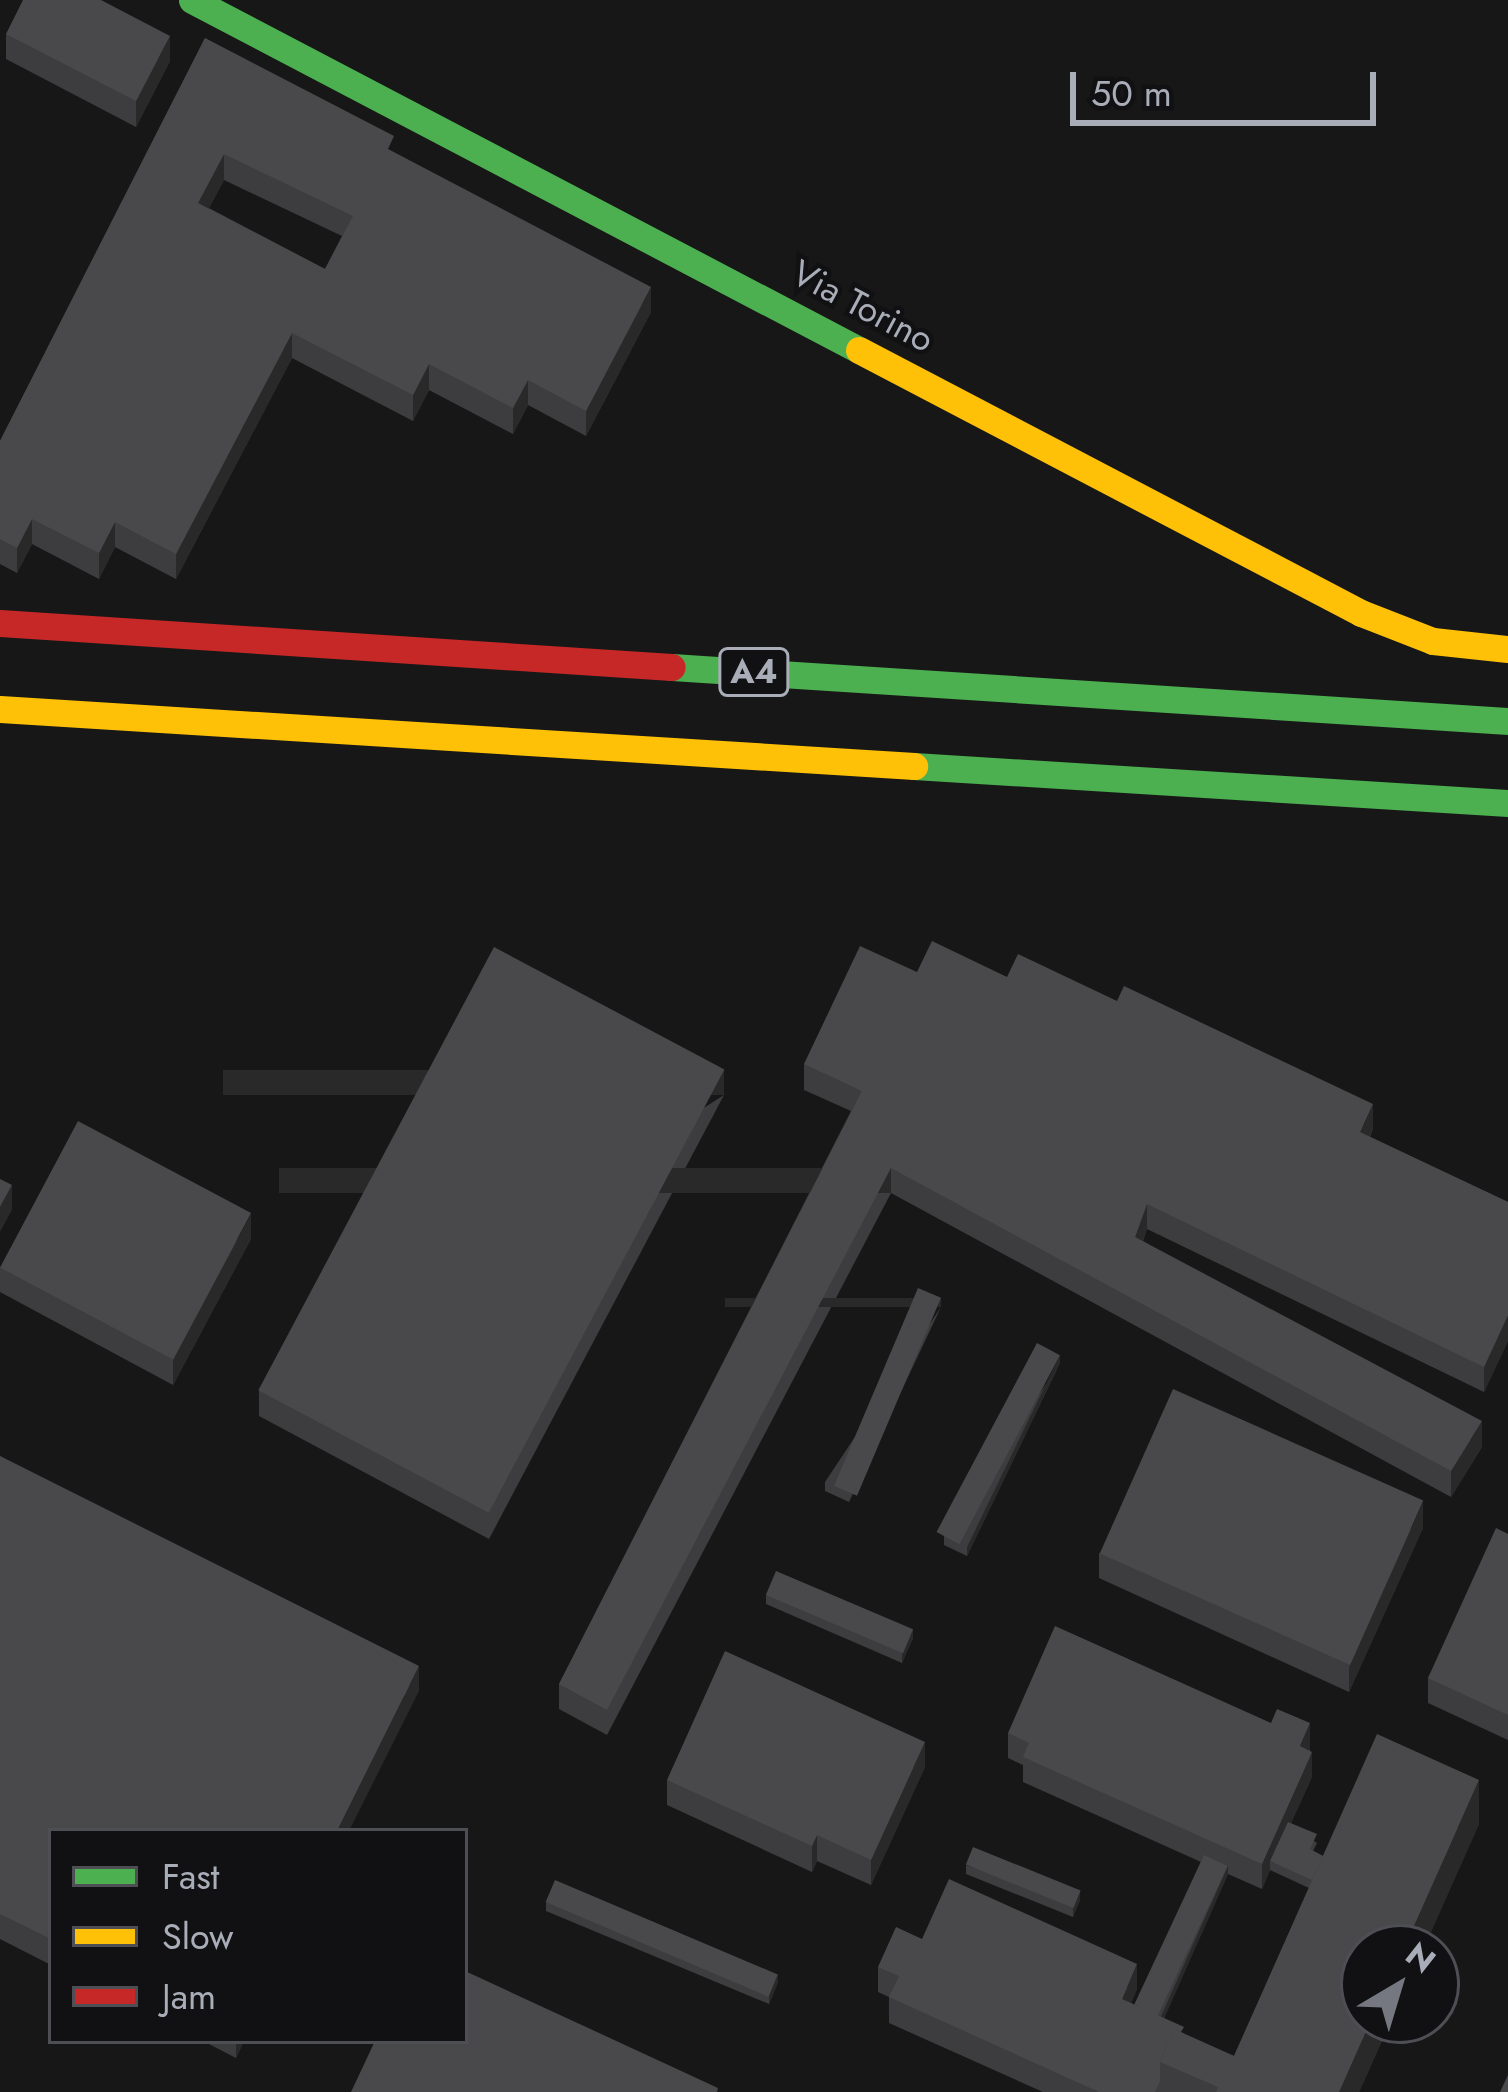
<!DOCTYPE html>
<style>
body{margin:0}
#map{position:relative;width:1508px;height:2092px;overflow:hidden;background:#171717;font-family:Jost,sans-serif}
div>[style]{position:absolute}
.fast>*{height:27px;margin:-13.5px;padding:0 13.5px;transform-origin:13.5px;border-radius:13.5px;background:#4caf50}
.slow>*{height:27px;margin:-13.5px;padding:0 13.5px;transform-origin:13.5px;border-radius:13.5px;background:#ffc107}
.jam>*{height:27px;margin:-13.5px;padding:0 13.5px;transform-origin:13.5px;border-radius:13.5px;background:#c62828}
.wall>*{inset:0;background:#3d3d3f}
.shaded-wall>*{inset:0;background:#29292a;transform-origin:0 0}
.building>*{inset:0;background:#49494c;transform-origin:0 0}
span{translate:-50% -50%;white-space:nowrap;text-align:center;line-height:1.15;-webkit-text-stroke:9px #111113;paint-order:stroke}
.shield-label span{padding:3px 9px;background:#111113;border:3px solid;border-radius:9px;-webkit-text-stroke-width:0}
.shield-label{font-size:33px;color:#a8adb8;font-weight:700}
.street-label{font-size:36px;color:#a8adb8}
.legend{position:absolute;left:48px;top:1828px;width:420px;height:216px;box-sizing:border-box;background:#111113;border:3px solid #4d4f55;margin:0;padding:15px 21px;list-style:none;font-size:36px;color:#a8adb8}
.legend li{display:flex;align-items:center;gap:24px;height:60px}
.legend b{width:60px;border:3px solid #4d4f55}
.north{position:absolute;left:1340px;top:1924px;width:120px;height:120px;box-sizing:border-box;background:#111113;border:3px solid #4d4f55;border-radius:50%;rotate:38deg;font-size:33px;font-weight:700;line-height:48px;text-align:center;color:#a8adb8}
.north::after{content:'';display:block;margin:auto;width:42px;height:54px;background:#757880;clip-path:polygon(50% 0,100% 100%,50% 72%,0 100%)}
.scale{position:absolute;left:1070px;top:72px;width:306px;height:54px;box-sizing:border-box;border:6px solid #a8adb8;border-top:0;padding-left:15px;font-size:36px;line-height:42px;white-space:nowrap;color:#a8adb8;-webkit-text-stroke:9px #111113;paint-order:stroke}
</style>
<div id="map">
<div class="fast">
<i style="left:192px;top:0;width:753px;rotate:27.69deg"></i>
<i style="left:672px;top:667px;width:838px;rotate:3.7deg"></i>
<i style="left:914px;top:766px;width:595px;rotate:3.56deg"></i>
</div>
<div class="slow">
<i style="left:859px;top:350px;width:567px;rotate:27.65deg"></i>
<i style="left:1361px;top:613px;width:77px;rotate:21.3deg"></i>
<i style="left:1433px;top:641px;width:75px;rotate:6.1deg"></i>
<i style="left:0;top:709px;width:916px;rotate:3.57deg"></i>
</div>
<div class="jam">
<i style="left:0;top:623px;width:673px;rotate:3.75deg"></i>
</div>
<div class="wall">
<i style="clip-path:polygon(6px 34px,170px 61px,136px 127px,6px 59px)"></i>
<i style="clip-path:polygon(evenodd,205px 38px,394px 153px,651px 312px,586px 436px,528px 405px,513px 434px,429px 390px,413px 421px,292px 358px,176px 579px,115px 547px,99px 579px,32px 544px,17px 573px,0 564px,0 441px,205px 38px,224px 180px,342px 236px,325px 269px,209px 208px,224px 180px)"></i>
<i style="clip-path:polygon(917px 972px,1007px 977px,1373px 1129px,1370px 1137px,1508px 1202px,1508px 1341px,1484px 1392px,1147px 1229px,1143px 1241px,1482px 1447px,1451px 1497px,891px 1193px,607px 1735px,559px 1709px,559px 1684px,851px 1111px,804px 1090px,804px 1064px)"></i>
<i style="clip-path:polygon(724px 1095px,489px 1539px,259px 1416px,259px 1391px)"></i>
<i style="clip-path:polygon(251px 1239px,173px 1385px,0 1292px,0 1267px)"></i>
<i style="clip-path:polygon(941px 1307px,849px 1502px,825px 1491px,825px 1482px)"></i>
<i style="clip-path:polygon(1060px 1363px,967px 1556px,944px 1545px,944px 1536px)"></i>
<i style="clip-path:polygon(0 1456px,419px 1691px,51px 1831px,51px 1965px,0 1939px)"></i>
<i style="clip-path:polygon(1423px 1528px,1349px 1692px,1099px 1578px,1099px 1553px)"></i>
<i style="clip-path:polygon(1508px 1534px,1508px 1740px,1428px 1703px,1428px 1678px)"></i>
<i style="clip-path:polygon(766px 1595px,913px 1638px,902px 1663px,766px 1604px)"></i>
<i style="clip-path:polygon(evenodd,1008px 1733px,1310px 1749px,1312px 1777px,1291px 1823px,1317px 1843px,1313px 1851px,1323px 1856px,1479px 1824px,1359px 2092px,1043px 2092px,889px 2023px,889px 1997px,878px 1992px,878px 1967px,922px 1939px,1137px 1989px,1131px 2003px,1137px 2006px,1201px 1862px,1023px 1782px,1023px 1765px,1008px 1758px,1008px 1733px,1270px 1870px,1309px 1888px,1234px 2056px,1184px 2034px,1164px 2018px,1228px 1874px,1262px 1889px,1270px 1870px)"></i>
<i style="clip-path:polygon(925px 1767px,871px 1885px,817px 1861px,812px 1872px,667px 1805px,667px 1780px)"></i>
<i style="clip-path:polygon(966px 1865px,1080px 1900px,1073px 1917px,966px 1874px)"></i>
<i style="clip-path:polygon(546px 1902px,778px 1982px,769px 2004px,546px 1911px)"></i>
<i style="clip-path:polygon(203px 2041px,244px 2041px,236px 2058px)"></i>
</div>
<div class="shaded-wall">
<i style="clip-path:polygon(170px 36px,170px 61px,136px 127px,136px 101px)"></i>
<i style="clip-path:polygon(224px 154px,224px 180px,198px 228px,198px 203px)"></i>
<i style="clip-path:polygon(651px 287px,651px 312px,586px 436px,586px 411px)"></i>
<i style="clip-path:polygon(292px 333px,292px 358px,176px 579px,176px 554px)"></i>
<i style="clip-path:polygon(429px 364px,429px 390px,413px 421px,413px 395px)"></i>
<i style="clip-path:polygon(528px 380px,528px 405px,513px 434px,513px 408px)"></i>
<i style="clip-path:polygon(32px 519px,32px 544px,17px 573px,17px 548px)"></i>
<i style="clip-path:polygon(115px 522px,115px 547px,99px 579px,99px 553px)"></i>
<i style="left:724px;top:1070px;width:25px;height:501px;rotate:90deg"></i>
<i style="clip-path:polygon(1373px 1104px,1373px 1129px,1360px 1157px,1360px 1132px)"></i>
<i style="left:891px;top:1168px;width:25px;height:612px;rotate:90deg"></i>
<i style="clip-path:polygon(12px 1185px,12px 1210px,0 1232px,0 1207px)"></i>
<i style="clip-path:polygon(1147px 1204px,1147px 1229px,1135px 1262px,1135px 1237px)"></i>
<i style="clip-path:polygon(251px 1214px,251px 1239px,173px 1385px,173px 1360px)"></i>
<i style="left:941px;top:1298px;width:9px;height:216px;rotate:90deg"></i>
<i style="clip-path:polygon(1508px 1315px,1508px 1341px,1484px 1392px,1484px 1367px)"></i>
<i style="clip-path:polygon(1060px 1355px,1060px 1363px,967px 1556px,967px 1547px)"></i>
<i style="clip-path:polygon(1482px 1421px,1482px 1447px,1451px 1497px,1451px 1471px)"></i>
<i style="clip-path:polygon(1423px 1502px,1423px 1528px,1349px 1692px,1349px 1667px)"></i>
<i style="clip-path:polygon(913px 1629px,913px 1638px,902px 1663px,902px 1654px)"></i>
<i style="clip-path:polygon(419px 1666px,419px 1691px,349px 1831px,337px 1831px)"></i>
<i style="clip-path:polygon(1310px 1723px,1310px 1749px,1300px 1772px,1300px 1746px)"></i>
<i style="clip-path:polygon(925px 1742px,925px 1767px,871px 1885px,871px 1860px)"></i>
<i style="clip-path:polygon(1312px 1752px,1312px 1777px,1273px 1863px,1270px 1861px,1270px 1870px,1262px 1889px,1262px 1864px)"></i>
<i style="clip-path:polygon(1479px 1780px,1479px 1824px,1424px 1948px,1404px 1948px)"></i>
<i style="clip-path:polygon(817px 1835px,817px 1861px,812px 1872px,812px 1846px)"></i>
<i style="clip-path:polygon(1228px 1866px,1228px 1874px,1155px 2039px,1155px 2030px)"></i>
<i style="clip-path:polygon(1080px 1891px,1080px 1900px,1073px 1917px,1073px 1908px)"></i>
<i style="clip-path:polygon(1137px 1964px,1137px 1989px,1122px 2024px,1122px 1999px)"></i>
<i style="clip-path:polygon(778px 1973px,778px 1982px,769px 2004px,769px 1996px)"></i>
<i style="clip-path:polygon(1371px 2020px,1391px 2020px,1359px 2092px,1339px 2092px)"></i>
<i style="clip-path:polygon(236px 2041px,244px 2041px,236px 2058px)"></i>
</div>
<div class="building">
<i style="clip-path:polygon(23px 0,101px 0,170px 36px,136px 101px,6px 34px)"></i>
<i style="clip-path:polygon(evenodd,205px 38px,394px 136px,388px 149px,651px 287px,586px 411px,528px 380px,513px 408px,429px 364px,413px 395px,292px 333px,176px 554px,115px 522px,99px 553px,32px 519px,17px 548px,0 539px,0 441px,205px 38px,224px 154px,353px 216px,325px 269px,198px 203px,224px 154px)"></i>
<i style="clip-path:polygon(932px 941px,1007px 977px,1018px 954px,1117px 1001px,1124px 986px,1373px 1104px,1360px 1132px,1508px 1202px,1508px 1315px,1484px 1367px,1147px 1204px,1135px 1237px,1482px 1421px,1451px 1471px,891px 1168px,607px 1710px,559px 1684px,862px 1091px,804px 1064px,860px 946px,917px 972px)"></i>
<i style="left:494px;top:947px;width:261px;height:502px;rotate:28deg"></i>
<i style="left:78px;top:1121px;width:196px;height:166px;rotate:28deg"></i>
<i style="clip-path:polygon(0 1179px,12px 1185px,0 1207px)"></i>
<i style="left:918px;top:1288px;width:25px;height:215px;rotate:23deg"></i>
<i style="left:1037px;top:1343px;width:26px;height:214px;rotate:28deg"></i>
<i style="left:1173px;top:1389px;width:274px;height:180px;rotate:24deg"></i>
<i style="clip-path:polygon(0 1456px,419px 1666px,337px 1831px,51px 1831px,51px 1939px,0 1914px)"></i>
<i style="clip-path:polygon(1496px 1528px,1508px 1534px,1508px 1715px,1428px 1678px)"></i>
<i style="left:776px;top:1571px;width:149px;height:26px;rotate:23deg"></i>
<i style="clip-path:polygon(1055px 1626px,1271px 1723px,1277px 1709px,1310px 1723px,1300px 1746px,1312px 1752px,1262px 1864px,1023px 1757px,1029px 1743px,1008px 1733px)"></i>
<i style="clip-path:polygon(725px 1651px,925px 1742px,871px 1860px,817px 1835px,812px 1846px,667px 1780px)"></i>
<i style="clip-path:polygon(1377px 1734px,1479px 1780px,1404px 1948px,1364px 1948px,1364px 2020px,1371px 2020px,1339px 2092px,1216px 2092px,1218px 2087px,1160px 2062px,1174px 2029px,1234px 2056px)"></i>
<i style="clip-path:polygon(1288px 1822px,1317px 1834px,1310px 1849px,1323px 1856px,1312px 1880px,1270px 1861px)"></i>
<i style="left:973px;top:1847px;width:116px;height:19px;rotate:22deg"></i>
<i style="left:1204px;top:1855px;width:26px;height:165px;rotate:25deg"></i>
<i style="clip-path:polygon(949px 1879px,1137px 1964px,1122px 1999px,1184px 2027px,1181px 2032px,1174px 2029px,1160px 2062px,1160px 2081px,1155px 2092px,1099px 2092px,889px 1997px,899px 1976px,878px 1967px,896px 1927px,922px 1939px)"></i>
<i style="left:555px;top:1880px;width:242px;height:24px;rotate:23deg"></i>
<i style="clip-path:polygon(465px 1971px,718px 2088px,717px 2092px,351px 2092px,375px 2041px,465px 2041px)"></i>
<i style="clip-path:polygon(1508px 2075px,1508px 2092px,1500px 2092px)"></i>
</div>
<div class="shield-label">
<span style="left:754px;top:672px">A4</span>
</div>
<div class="street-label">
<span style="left:863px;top:306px;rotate:28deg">Via Torino</span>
</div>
<ul class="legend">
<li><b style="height:15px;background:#4caf50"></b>Fast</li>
<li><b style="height:15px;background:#ffc107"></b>Slow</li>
<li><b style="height:15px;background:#c62828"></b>Jam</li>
</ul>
<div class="north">N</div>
<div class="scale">50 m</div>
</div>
